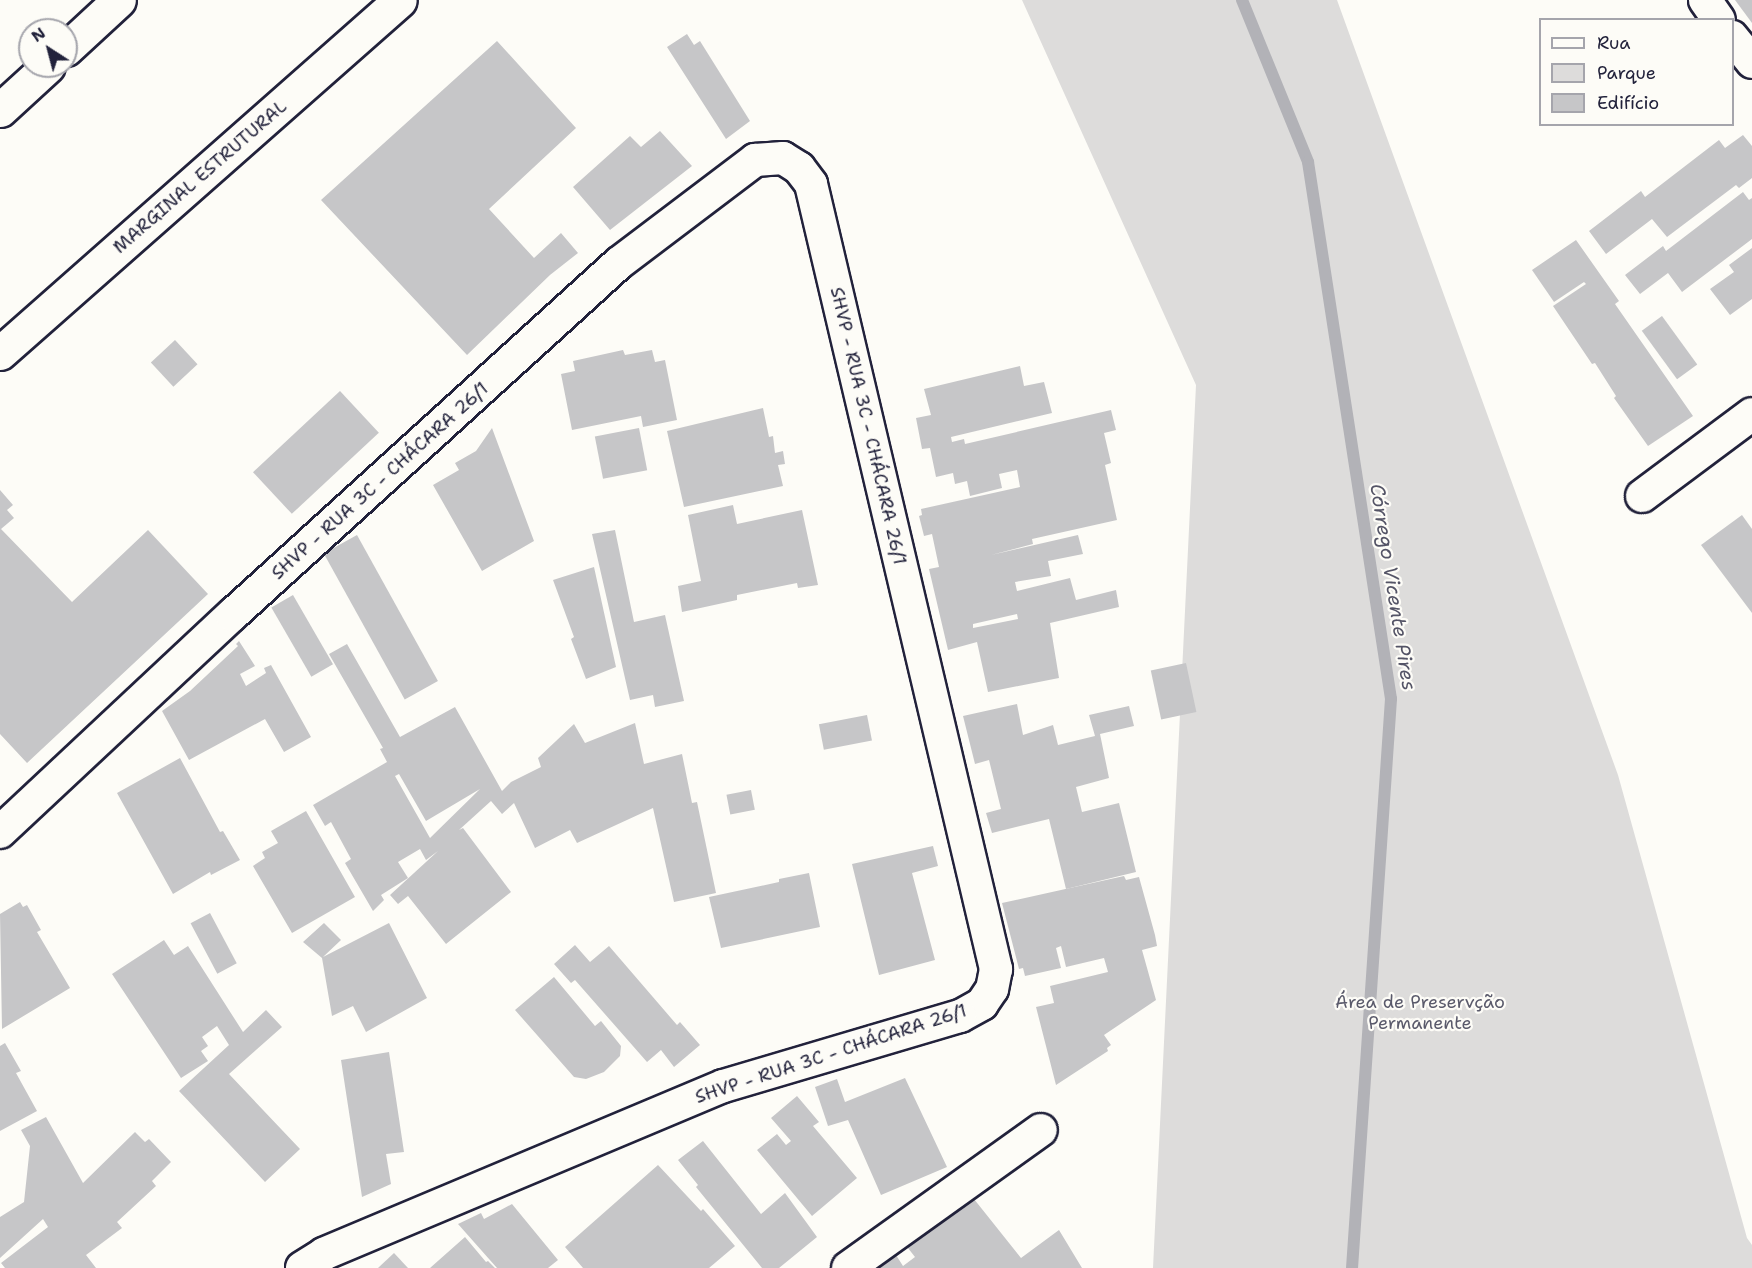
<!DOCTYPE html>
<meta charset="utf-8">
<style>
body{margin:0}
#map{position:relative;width:1752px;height:1268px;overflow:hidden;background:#fdfcf7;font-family:"Shantell Sans",sans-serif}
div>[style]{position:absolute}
.green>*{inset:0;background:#dddcdb}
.stream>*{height:12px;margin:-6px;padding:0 6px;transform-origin:6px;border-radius:6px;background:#b2b2b7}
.building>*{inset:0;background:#c6c6c8;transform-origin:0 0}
.roads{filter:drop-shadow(2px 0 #22223b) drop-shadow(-2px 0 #22223b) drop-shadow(0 2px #22223b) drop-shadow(0 -2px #22223b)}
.minor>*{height:32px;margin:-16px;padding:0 16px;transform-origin:16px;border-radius:16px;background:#fdfcf7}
.tertiary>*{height:33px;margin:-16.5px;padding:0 16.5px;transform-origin:16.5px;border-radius:16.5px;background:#fdfcf7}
.motorway>*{height:33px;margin:-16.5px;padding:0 16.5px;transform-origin:16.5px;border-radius:16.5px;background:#fdfcf7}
span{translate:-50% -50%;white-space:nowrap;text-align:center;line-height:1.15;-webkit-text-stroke:4.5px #fdfcf7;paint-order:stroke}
.street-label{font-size:18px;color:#22223b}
.park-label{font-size:18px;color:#5a5a6b}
.water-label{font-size:20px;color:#545466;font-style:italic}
.legend{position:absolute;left:1539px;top:18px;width:195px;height:108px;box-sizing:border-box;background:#fdfcf7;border:2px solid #a5a5ac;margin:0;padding:8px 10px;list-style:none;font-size:18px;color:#22223b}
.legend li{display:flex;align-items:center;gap:12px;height:30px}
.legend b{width:30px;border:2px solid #a5a5ac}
.north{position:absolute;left:18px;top:18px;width:60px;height:60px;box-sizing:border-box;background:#fdfcf7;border:2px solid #a5a5ac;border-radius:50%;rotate:324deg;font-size:16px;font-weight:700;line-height:24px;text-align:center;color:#22223b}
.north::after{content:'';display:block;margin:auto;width:21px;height:27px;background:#22223b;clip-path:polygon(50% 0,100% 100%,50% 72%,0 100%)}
</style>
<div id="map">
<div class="green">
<i style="clip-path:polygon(1022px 0,1337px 0,1618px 775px,1747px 1238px,1752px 1245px,1752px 1268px,1153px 1268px,1196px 385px)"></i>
</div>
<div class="stream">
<i style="left:1242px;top:0;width:175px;rotate:67.8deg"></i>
<i style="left:1308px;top:162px;width:543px;rotate:81.21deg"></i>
<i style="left:1391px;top:699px;width:570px;rotate:93.92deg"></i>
</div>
<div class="building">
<i style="clip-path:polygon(1735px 0,1752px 0,1752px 23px)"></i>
<i style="clip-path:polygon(687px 34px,694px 45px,700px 41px,750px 121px,726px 139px,667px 47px)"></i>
<i style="clip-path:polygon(497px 41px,576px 128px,489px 209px,534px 258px,561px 233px,578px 253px,550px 275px,467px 355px,321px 200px)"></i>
<i style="clip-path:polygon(660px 131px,692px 166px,610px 230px,573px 187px,630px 136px,641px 147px)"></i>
<i style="clip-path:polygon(1743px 135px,1752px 146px,1752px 178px,1739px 188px,1736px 185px,1667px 237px,1652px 219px,1606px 254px,1589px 231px,1641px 191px,1645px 197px,1719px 140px,1725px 148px)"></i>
<i style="clip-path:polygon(1743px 192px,1749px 200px,1752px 198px,1752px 239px,1682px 292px,1668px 273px,1640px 294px,1625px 275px,1663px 246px,1666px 251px)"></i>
<i style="clip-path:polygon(1576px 240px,1619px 301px,1615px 304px,1693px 416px,1648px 446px,1614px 398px,1616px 396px,1595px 363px,1592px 364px,1553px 306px,1586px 284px,1584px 282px,1554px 302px,1532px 270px)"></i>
<i style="clip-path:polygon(1752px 248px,1752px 299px,1730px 315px,1710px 289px,1734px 272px,1729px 265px)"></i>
<i style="left:1662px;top:316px;width:60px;height:25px;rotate:54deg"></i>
<i style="left:175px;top:340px;width:33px;height:33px;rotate:47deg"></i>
<i style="clip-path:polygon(623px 350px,625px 355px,652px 350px,655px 362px,665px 360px,677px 420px,643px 427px,641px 416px,572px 430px,561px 374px,575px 371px,573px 361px)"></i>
<i style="clip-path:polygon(evenodd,1020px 366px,1024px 386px,1044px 382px,1052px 413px,951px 437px,952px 442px,964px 439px,965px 444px,1111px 410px,1116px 430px,1104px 433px,1111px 463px,1105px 465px,1117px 520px,1032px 539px,1033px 544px,991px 555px,1078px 535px,1083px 554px,1048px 561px,1051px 576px,1015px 582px,1017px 591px,1070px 578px,1076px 600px,1116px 590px,1119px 607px,1050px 623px,1059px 678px,988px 692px,977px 642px,948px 650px,929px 569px,939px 567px,932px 534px,924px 536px,919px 516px,922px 515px,921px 509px,1020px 487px,1017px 470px,999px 474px,1002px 488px,970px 496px,967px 481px,955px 484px,953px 473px,936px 477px,930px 448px,922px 449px,916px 418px,931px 415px,924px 389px,1020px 366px,1017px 614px,1018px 619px,973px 628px,973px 624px,1017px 614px)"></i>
<i style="left:340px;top:391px;width:57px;height:119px;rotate:47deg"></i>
<i style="clip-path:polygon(763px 408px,769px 437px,773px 436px,775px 453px,783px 451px,785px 464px,778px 465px,783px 486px,684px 507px,667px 431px)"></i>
<i style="clip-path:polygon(492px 428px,534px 541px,482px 571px,433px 485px,459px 470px,455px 463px,476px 451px)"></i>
<i style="left:639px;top:428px;width:43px;height:45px;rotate:79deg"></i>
<i style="clip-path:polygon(0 490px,13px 505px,7px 510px,14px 518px,1px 529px,72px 602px,148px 530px,208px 594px,27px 763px,0 734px)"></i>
<i style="clip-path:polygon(733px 505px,737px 524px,802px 510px,818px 585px,798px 588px,797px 583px,737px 595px,737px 600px,682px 612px,678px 586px,701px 581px,688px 515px)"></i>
<i style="clip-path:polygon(1742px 515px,1752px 529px,1752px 613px,1701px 545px)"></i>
<i style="clip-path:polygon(615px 530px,634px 622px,665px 615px,684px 701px,655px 707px,653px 695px,630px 700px,592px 534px)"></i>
<i style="left:357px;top:535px;width:167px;height:38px;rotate:61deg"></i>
<i style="clip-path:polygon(594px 567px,616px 667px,586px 679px,571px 639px,574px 637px,553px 580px)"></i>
<i style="left:293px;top:595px;width:80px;height:25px;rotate:60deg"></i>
<i style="clip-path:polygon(239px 641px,255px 666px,240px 674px,246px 686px,266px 673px,264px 668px,271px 665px,311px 737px,284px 752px,265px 719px,189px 760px,162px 711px,190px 691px,238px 646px,236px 644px)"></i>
<i style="clip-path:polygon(evenodd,347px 644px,400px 737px,455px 707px,502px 791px,511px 782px,541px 767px,538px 758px,574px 724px,585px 743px,635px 723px,644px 764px,682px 754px,692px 803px,697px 802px,716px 893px,674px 902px,653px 808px,577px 843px,570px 830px,535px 848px,514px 803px,502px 814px,491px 801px,459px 830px,463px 828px,511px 892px,446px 944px,408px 896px,398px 904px,390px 895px,438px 851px,426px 860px,420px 849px,398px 862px,408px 878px,381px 895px,384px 900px,373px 911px,345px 863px,351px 859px,331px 822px,325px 826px,313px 805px,387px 762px,380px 749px,383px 748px,329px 654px,347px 644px,399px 774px,426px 821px,480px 789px,430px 838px,395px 776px,399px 774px)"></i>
<i style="left:1186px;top:663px;width:50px;height:36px;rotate:78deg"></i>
<i style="clip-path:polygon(1017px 704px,1023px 735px,1053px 725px,1058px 745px,1095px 736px,1089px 715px,1129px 706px,1134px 726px,1100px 734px,1109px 778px,1076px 787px,1082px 812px,1119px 803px,1136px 872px,1066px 889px,1049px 819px,992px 833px,986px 813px,1001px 809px,989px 760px,975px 764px,963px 716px)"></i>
<i style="left:867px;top:715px;width:26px;height:49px;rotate:79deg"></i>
<i style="clip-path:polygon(180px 758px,220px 832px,223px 831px,240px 860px,211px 875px,210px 872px,173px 894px,117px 793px)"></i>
<i style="left:751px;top:790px;width:20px;height:25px;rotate:79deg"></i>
<i style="clip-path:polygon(306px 811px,355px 897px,292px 933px,253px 866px,265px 858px,262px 852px,278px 843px,271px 831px)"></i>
<i style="clip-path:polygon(933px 846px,938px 866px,912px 873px,935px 960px,879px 975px,852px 864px)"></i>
<i style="clip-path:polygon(809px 873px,820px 927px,721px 948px,709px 897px,779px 882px,779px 879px)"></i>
<i style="clip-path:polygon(1124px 876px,1126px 880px,1139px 877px,1155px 935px,1157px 946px,1142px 950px,1156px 1000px,1104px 1035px,1111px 1045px,1107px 1048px,1108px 1051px,1056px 1085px,1036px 1007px,1054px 1003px,1050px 986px,1108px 972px,1104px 958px,1066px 967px,1061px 946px,1056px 948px,1061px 968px,1025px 976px,1023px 968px,1019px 969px,1002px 903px)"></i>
<i style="clip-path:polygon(20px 902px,23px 907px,27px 905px,41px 930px,37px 932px,70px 988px,2px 1029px,0 914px)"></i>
<i style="left:210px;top:913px;width:57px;height:22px;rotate:62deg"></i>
<i style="clip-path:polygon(324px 923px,341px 940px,323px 957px,389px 923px,427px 998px,366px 1032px,353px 1006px,332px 1016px,322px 958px,303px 942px)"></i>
<i style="clip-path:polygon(164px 940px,174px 955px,188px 946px,243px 1032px,266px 1010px,282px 1027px,229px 1074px,300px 1149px,265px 1182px,179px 1091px,229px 1045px,217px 1026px,202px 1037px,208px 1046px,201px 1051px,208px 1061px,181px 1078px,112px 974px)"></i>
<i style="clip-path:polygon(575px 945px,590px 962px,609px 946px,677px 1025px,680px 1022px,700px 1045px,674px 1067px,661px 1050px,647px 1062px,575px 980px,571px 983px,554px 964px)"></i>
<i style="clip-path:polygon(554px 977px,595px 1026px,601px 1021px,621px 1046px,620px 1056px,604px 1072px,586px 1079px,574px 1077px,515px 1010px)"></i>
<i style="clip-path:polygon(5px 1043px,21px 1071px,16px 1073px,37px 1111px,0 1131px,0 1046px)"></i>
<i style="clip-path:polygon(389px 1052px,404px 1152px,386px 1154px,391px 1184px,362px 1197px,341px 1060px)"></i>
<i style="clip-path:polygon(905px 1078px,947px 1167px,881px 1195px,848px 1120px,828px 1126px,815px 1087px,837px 1079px,845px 1102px)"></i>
<i style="clip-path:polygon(797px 1096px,819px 1122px,813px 1126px,857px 1178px,812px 1216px,757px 1150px,777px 1134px,786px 1145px,791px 1141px,771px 1118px)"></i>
<i style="clip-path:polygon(46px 1117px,83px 1183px,135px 1132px,145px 1142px,149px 1139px,171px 1162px,152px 1181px,156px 1186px,117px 1222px,122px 1228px,86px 1255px,96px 1268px,5px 1268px,1px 1263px,48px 1227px,43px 1219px,0 1258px,0 1217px,24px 1202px,30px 1146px,21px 1130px)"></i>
<i style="clip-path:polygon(703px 1141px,761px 1214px,785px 1193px,817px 1237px,779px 1268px,762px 1268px,696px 1187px,698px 1185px,678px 1160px)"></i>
<i style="clip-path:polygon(658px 1165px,701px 1211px,703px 1209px,735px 1246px,709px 1268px,583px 1268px,565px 1247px)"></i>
<i style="clip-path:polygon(970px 1194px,1021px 1258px,1059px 1230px,1082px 1268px,879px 1268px,896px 1255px,903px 1266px,915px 1257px,904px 1243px)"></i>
<i style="clip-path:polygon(512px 1204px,558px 1260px,548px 1268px,497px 1268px,458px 1224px,481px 1213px,484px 1219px)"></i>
<i style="clip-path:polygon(465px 1237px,486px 1262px,488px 1261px,495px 1268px,430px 1268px)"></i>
<i style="clip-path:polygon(394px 1253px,408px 1268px,378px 1268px)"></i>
</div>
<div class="roads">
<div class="minor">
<i style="left:1705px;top:0;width:24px;rotate:55deg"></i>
<i style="left:1732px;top:37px;width:32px;rotate:51deg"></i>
<i style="left:1642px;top:496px;width:137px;rotate:-36.7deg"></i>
<i style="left:0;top:832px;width:318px;rotate:-43.1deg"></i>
<i style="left:232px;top:615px;width:523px;rotate:-42.29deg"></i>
<i style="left:619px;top:263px;width:171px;rotate:-37.1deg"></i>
<i style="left:755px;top:160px;width:28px;rotate:-4deg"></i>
<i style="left:783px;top:158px;width:19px;rotate:32deg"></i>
<i style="left:799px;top:168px;width:20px;rotate:53deg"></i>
<i style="left:811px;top:184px;width:807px;rotate:76.74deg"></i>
<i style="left:996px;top:969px;width:20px;rotate:101deg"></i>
<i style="left:992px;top:989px;width:18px;rotate:124deg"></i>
<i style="left:982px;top:1004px;width:25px;rotate:151deg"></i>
<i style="left:960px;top:1016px;width:247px;rotate:163.5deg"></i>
<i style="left:723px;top:1086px;width:433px;rotate:157.2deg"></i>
<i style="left:324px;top:1254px;width:26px;rotate:148deg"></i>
<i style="left:848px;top:1268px;width:237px;rotate:-35.6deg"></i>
</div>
<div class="tertiary">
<i style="left:0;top:353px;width:533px;rotate:-41.43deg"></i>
</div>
<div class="motorway">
<i style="left:66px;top:49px;width:72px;rotate:-42.8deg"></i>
<i style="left:0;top:110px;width:65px;rotate:-42.5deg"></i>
</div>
</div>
<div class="street-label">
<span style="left:200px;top:177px;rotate:-41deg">MARGINAL ESTRUTURAL</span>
<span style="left:868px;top:426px;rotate:77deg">SHVP - RUA 3C - CHÁCARA 26/1</span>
<span style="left:380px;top:481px;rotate:-42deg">SHVP - RUA 3C - CHÁCARA 26/1</span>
<span style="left:831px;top:1054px;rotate:-18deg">SHVP - RUA 3C - CHÁCARA 26/1</span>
</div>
<div class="park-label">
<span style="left:1420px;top:1013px">Área de Preservção<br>Permanente</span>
</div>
<div class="water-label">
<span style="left:1393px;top:587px;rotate:81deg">Córrego Vicente Pires</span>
</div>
<ul class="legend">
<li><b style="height:8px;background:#fdfcf7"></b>Rua</li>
<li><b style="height:16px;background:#dddcdb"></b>Parque</li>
<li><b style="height:16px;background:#c6c6c8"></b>Edifício</li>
</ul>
<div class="north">N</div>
</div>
